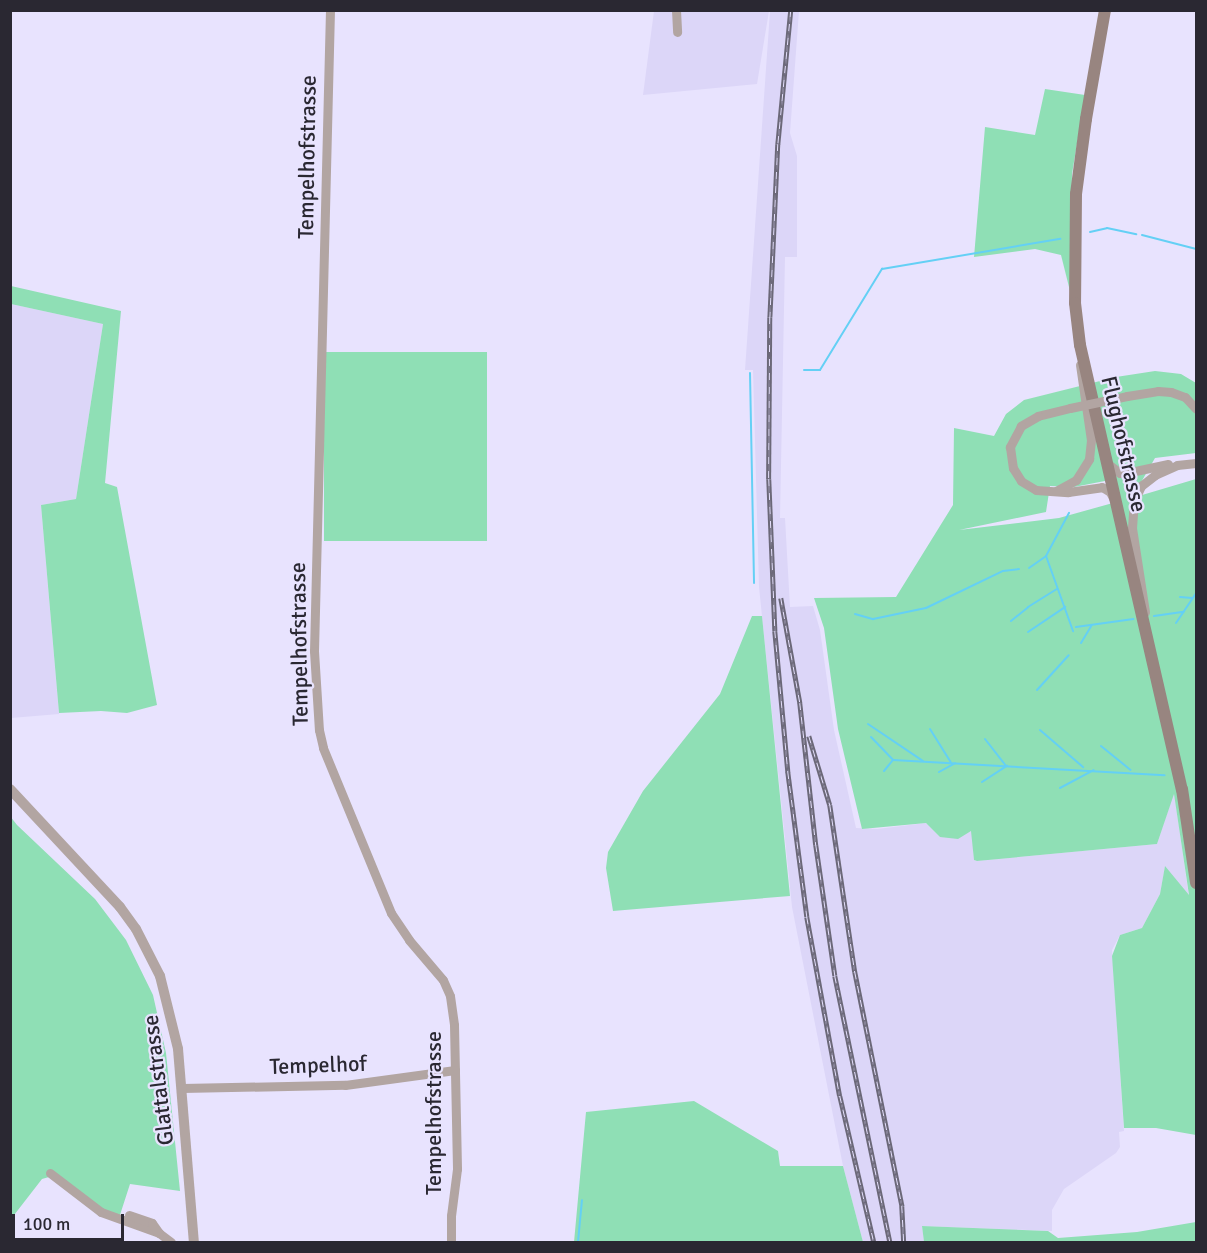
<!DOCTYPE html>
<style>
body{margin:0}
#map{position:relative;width:1207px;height:1253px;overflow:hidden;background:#e8e3fe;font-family:Signika,sans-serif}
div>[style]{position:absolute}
.built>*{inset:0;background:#dcd6f8}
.green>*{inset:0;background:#8fdfb5;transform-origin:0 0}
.stream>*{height:2px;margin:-1px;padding:0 1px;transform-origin:1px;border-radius:1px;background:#64d0f5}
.minor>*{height:9px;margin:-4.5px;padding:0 4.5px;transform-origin:4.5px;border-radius:4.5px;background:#b2a5a2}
.tertiary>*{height:10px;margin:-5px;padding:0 5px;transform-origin:5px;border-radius:5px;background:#b2a5a2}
.secondary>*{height:12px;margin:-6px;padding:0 6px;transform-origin:6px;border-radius:6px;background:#988580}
.rail>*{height:4.5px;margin-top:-2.25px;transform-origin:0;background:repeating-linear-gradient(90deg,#e8e3fe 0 7px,#6b6878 0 14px);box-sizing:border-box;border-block:2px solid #6b6878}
.minor-bridge>*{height:9px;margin:-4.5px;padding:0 4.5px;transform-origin:4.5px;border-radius:4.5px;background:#b2a5a2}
span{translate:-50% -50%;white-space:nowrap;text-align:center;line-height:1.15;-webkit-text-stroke:4.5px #e8e3fe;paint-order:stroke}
.street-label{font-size:22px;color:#2a2832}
.frame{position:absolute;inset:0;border:12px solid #2a2832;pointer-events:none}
.scale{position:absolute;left:12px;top:1214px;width:112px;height:27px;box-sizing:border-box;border:3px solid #2a2832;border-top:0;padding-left:8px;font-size:18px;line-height:21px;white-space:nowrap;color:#2a2832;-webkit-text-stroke:4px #e8e3fe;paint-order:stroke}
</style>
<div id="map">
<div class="built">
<i style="clip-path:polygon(654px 11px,769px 11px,757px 84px,643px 95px)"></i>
<i style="clip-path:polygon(770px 11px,799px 11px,790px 133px,797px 156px,797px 257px,785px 257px,780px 518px,785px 518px,790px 607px,813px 606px,820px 630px,834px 730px,856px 828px,877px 829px,926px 823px,940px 837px,972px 831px,974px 860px,977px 861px,1157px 844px,1174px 792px,1189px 897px,1165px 867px,1160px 894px,1142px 928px,1120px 935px,1112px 950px,1124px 1131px,1119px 1132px,1120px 1147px,1116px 1153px,1064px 1189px,1052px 1210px,1052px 1231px,922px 1226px,924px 1242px,863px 1242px,843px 1166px,792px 907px,759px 587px,753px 370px,745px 370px)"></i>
<i style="clip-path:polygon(11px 304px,103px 324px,76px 499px,41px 505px,59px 714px,11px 718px)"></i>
</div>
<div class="green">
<i style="clip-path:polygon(1045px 89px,1085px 95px,1072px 174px,1070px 291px,1061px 255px,1035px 249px,974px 257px,985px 127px,1035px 135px)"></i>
<i style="clip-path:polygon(11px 286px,121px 311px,105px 483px,117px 487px,157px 705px,127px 713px,101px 711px,59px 713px,41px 505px,76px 499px,103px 324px,11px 304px)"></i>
<i style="left:487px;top:352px;width:189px;height:163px;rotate:90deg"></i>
<i style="clip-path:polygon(evenodd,1155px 371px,1181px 374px,1196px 383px,1196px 453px,1155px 458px,1132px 498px,1196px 479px,1196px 1135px,1156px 1128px,1124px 1128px,1112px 956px,1120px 935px,1142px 928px,1160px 894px,1165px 866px,1189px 895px,1174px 794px,1157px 844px,977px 861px,974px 860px,971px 831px,958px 839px,940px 837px,926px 823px,862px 829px,838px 729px,824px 628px,814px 598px,896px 597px,953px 505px,954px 428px,994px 436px,1006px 414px,1024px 400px,1116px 377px,1155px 371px,1115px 479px,1120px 501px,1059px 518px,959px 530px,1046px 512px,1050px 486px,1074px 487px,1115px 479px)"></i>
<i style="clip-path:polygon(752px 616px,762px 616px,790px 896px,613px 911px,606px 868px,608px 852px,643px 791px,720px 694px)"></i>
<i style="clip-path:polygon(10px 816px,17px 825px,95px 899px,126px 940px,153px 995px,166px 1053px,180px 1191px,130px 1184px,119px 1218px,109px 1215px,56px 1175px,42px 1179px,11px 1219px)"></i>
<i style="clip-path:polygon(694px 1101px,778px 1151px,780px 1166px,843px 1166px,863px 1242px,574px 1242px,586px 1112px)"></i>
<i style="clip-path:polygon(1196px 1222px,1196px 1242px,924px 1242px,922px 1226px,1048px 1231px,1058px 1238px,1137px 1232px)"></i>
</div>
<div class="stream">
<i style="left:1090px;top:232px;width:17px;rotate:-13deg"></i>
<i style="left:1107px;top:228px;width:30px;rotate:12deg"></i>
<i style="left:1142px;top:235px;width:56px;rotate:14.5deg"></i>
<i style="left:804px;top:370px;width:16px"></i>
<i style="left:820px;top:370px;width:119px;rotate:-58.5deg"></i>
<i style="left:882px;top:269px;width:181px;rotate:-9.6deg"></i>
<i style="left:750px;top:373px;width:210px;rotate:88.9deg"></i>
<i style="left:1046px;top:556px;width:80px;rotate:70.2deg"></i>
<i style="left:1029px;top:568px;width:21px;rotate:-35deg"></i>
<i style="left:1046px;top:556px;width:49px;rotate:-61.9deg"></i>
<i style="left:1180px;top:597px;width:12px;rotate:5deg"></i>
<i style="left:855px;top:614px;width:19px;rotate:16deg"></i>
<i style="left:873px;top:619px;width:54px;rotate:-11.7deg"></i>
<i style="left:926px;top:608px;width:85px;rotate:-25.7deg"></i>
<i style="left:1003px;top:571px;width:16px;rotate:-7deg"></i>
<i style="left:1154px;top:616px;width:30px;rotate:-8deg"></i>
<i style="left:1011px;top:621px;width:22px;rotate:-39deg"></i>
<i style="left:1028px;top:607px;width:34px;rotate:-32deg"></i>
<i style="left:1176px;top:623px;width:36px;rotate:-56deg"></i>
<i style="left:1076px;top:627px;width:58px;rotate:-8deg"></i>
<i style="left:1028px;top:632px;width:45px;rotate:-34deg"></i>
<i style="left:1081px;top:643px;width:21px;rotate:-59deg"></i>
<i style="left:1037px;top:690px;width:47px;rotate:-47.6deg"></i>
<i style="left:868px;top:724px;width:66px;rotate:33.9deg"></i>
<i style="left:930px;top:729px;width:39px;rotate:58deg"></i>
<i style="left:1040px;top:730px;width:57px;rotate:40.7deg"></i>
<i style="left:871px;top:737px;width:32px;rotate:46deg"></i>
<i style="left:893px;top:760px;width:272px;rotate:3.2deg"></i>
<i style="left:985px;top:739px;width:33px;rotate:52deg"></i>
<i style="left:1101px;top:746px;width:38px;rotate:39deg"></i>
<i style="left:884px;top:771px;width:14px;rotate:-51deg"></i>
<i style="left:939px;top:772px;width:18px;rotate:-29deg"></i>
<i style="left:982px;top:782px;width:30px;rotate:-33deg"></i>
<i style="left:1060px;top:788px;width:38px;rotate:-28deg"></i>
<i style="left:578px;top:1242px;width:42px;rotate:-84.6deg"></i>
</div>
<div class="minor">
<i style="left:330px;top:10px;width:641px;rotate:91.43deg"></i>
<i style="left:314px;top:651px;width:79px;rotate:86.4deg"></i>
<i style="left:319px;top:730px;width:18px;rotate:77deg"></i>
<i style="left:323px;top:748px;width:178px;rotate:67.6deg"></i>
<i style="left:391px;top:913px;width:32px;rotate:56deg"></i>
<i style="left:409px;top:940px;width:52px;rotate:49.6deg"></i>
<i style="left:443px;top:980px;width:17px;rotate:66deg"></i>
<i style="left:450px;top:996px;width:29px;rotate:82deg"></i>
<i style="left:454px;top:1025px;width:144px;rotate:88.8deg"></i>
<i style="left:457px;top:1169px;width:47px;rotate:97.3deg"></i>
<i style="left:451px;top:1216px;width:26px;rotate:90deg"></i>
<i style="left:676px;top:10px;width:22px;rotate:87deg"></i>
<i style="left:1127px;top:396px;width:31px;rotate:-9deg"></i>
<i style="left:1158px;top:391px;width:13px;rotate:4deg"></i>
<i style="left:1171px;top:392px;width:15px;rotate:20deg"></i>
<i style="left:1185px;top:397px;width:16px;rotate:47deg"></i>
<i style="left:1070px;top:408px;width:33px;rotate:166deg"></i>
<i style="left:1038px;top:416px;width:20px;rotate:150deg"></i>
<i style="left:1021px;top:426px;width:24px;rotate:118deg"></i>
<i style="left:1010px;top:447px;width:21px;rotate:82deg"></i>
<i style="left:1013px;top:468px;width:15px;rotate:58deg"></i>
<i style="left:1021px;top:481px;width:17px;rotate:31deg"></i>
<i style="left:1036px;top:490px;width:32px;rotate:4deg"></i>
<i style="left:1068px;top:492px;width:34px;rotate:-8deg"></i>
<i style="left:1102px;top:487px;width:9px;rotate:32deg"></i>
<i style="left:1110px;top:492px;width:9px;rotate:63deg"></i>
<i style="left:1107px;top:463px;width:16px;rotate:38deg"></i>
<i style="left:1120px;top:473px;width:6px"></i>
<i style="left:1126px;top:473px;width:43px;rotate:-12.1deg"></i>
<i style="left:1056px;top:491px;width:23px;rotate:-29deg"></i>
<i style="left:1076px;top:480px;width:25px;rotate:-58deg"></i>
<i style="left:1089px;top:459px;width:19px;rotate:-84deg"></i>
<i style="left:1091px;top:440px;width:76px;rotate:-98.3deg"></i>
<i style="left:1145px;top:612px;width:85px;rotate:-98.8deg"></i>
<i style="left:1132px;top:528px;width:27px;rotate:-86deg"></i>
<i style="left:1134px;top:501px;width:17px;rotate:-65deg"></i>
<i style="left:1141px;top:486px;width:18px;rotate:-38deg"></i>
<i style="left:1155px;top:475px;width:24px;rotate:-24deg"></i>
<i style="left:1177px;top:465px;width:19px;rotate:-6deg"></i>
<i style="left:182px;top:1088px;width:163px;rotate:-1.1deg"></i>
<i style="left:345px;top:1085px;width:111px;rotate:-7.8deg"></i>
<i style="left:50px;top:1173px;width:64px;rotate:37.4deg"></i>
<i style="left:101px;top:1212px;width:62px;rotate:19.9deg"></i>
<i style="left:159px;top:1233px;width:15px;rotate:37deg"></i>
<i style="left:129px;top:1215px;width:24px;rotate:19deg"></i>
<i style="left:152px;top:1223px;width:12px;rotate:55deg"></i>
</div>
<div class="tertiary">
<i style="left:10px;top:789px;width:161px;rotate:47deg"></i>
<i style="left:120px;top:907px;width:27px;rotate:54deg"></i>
<i style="left:136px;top:929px;width:53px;rotate:62.9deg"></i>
<i style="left:160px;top:976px;width:75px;rotate:76.1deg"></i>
<i style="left:178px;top:1049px;width:194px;rotate:85.3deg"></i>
</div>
<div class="secondary">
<i style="left:1105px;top:10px;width:111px;rotate:99.9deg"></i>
<i style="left:1086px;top:119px;width:76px;rotate:97.6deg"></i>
<i style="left:1076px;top:194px;width:109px;rotate:90.5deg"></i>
<i style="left:1075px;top:303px;width:42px;rotate:83.2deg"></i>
<i style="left:1080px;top:345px;width:456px;rotate:77.1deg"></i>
<i style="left:1182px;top:789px;width:95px;rotate:81.5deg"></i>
</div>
<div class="rail">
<i style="left:791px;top:10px;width:135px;rotate:95.5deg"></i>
<i style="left:778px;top:144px;width:173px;rotate:92.6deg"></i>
<i style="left:770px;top:317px;width:162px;rotate:90.4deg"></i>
<i style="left:769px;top:479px;width:152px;rotate:87.7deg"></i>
<i style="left:775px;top:631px;width:142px;rotate:84.7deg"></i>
<i style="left:788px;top:772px;width:146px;rotate:82.5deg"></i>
<i style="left:807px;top:917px;width:182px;rotate:79.6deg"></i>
<i style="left:840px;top:1096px;width:150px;rotate:76.9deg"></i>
<i style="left:781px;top:598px;width:107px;rotate:79.7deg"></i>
<i style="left:800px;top:703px;width:143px;rotate:83.6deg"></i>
<i style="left:816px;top:845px;width:132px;rotate:81.7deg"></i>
<i style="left:835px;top:976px;width:272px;rotate:78.3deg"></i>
<i style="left:809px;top:736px;width:72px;rotate:73.1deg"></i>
<i style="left:830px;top:805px;width:169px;rotate:81.5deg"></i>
<i style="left:855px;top:972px;width:239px;rotate:78.6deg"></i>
<i style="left:902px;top:1206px;width:36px;rotate:87deg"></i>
</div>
<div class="minor-bridge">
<i style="left:1070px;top:408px;width:58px;rotate:-11.9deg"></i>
</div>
<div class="street-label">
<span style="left:307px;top:157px;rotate:-89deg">Tempelhofstrasse</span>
<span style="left:1124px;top:444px;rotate:77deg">Flughofstrasse</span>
<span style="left:299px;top:644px;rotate:-91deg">Tempelhofstrasse</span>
<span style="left:318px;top:1065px;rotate:-2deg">Tempelhof</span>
<span style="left:158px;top:1080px;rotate:-97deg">Glattalstrasse</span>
<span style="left:434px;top:1113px;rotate:-90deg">Tempelhofstrasse</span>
</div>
<div class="frame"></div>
<div class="scale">100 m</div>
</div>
